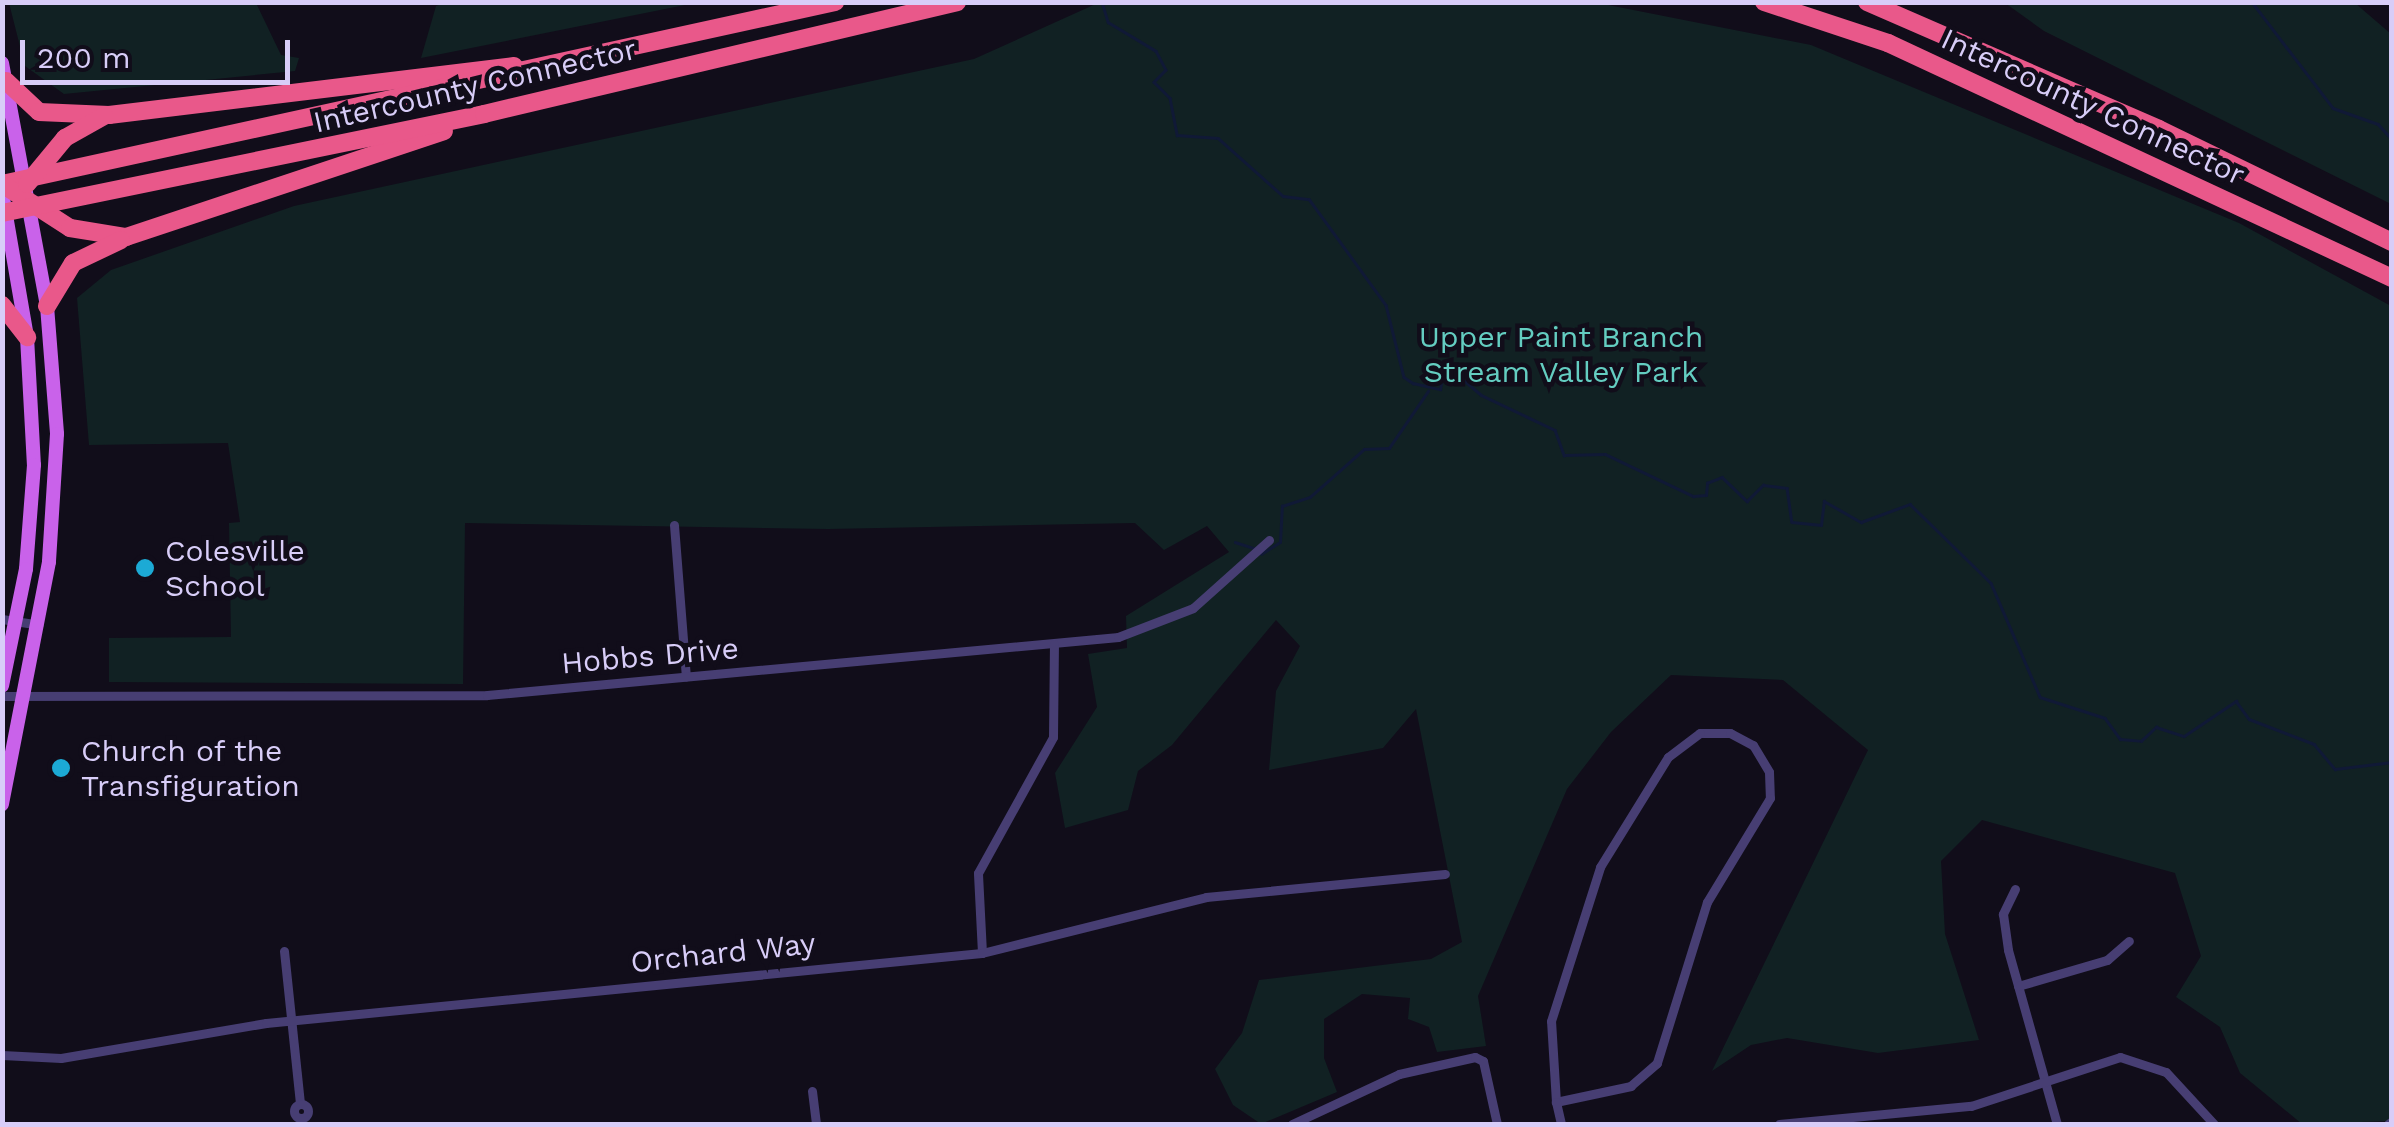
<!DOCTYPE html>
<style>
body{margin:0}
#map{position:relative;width:2394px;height:1127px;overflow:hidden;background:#110d1a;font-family:"Work Sans",sans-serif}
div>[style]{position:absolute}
.green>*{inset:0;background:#112123}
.stream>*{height:2.5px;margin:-1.25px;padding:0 1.25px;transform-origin:1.25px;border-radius:1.25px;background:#101936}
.street>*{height:9px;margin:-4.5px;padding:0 4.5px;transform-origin:4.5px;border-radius:4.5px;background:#473e73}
.street>.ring{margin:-4.5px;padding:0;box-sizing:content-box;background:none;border:9px solid #473e73;border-radius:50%}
.primary>*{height:14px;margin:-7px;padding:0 7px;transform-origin:7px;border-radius:7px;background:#c962ea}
.highway>*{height:18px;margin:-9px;padding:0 9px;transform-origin:9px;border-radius:9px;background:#e9588a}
.dots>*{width:28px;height:28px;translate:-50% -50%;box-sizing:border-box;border:5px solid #110d1a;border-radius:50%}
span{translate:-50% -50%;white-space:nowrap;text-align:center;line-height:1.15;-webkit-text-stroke:9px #110d1a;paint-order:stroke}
.street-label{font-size:30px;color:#d8cdf8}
.park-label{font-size:30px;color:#64cdc1}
.poi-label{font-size:30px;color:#d8cdf8}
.left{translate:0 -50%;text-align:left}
.frame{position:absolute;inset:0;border:5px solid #d8cdf8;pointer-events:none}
.scale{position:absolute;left:20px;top:40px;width:270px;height:45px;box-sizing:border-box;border:5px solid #d8cdf8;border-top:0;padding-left:12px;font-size:30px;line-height:35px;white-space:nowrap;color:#d8cdf8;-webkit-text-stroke:8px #110d1a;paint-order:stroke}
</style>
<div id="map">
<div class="green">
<div style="clip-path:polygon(447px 2px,695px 2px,695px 3px,421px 58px,436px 6px)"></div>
<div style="clip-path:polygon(1223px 2px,1598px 3px,1811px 45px,2239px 223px,2391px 306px,2391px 1121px,2302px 1124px,2240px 1073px,2220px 1027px,2176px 997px,2201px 956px,2175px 873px,1982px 820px,1941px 861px,1945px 934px,1979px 1040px,1878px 1053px,1787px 1038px,1751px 1045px,1712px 1071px,1868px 750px,1783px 680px,1671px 675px,1611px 732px,1567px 789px,1478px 996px,1486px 1046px,1437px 1052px,1429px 1027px,1408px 1019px,1410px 998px,1362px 994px,1324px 1019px,1324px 1058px,1337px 1092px,1261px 1124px,1233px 1105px,1215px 1069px,1242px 1033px,1259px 980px,1431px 959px,1462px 942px,1416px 709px,1383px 748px,1269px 770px,1276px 691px,1300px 646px,1276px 620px,1172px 745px,1138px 771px,1128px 810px,1065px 828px,1055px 773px,1097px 707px,1088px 654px,1127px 648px,1126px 616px,1229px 552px,1207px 526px,1164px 550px,1135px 523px,828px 529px,465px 523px,463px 684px,109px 682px,109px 638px,231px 637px,229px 523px,240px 522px,228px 443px,89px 445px,77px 298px,111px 270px,294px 206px,974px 59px,1098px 3px)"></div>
<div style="clip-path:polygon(9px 3px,256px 3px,281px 55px,299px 58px,295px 71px,64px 94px,25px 66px)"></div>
<div style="clip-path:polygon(2005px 3px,2355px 3px,2391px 34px,2391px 204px,2044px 31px)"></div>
</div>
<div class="stream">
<div style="left:1102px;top:2px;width:21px;rotate:73deg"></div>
<div style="left:1108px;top:22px;width:56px;rotate:31.1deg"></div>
<div style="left:1156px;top:51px;width:21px;rotate:62deg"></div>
<div style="left:1166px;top:70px;width:17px;rotate:135deg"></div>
<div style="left:1154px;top:82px;width:23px;rotate:45deg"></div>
<div style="left:1170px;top:98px;width:38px;rotate:79deg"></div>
<div style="left:1177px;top:135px;width:41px;rotate:4.2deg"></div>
<div style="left:1218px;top:138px;width:87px;rotate:41.7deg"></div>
<div style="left:1283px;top:196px;width:26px;rotate:7deg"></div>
<div style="left:1309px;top:199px;width:131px;rotate:54deg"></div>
<div style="left:1386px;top:305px;width:74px;rotate:76deg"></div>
<div style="left:1404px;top:377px;width:11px;rotate:34deg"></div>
<div style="left:1413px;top:383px;width:28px;rotate:13deg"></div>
<div style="left:1440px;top:389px;width:16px;rotate:-79deg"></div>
<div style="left:1443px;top:373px;width:11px;rotate:-5deg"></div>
<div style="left:1454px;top:372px;width:35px;rotate:40deg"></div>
<div style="left:1481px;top:395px;width:82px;rotate:25.3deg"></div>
<div style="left:1555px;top:430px;width:27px;rotate:70deg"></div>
<div style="left:1564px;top:455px;width:41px;rotate:-1.4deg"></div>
<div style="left:1605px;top:454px;width:98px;rotate:25.5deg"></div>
<div style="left:1693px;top:496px;width:13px;rotate:-4deg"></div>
<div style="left:1706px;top:495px;width:12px;rotate:-85deg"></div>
<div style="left:1707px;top:483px;width:16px;rotate:-22deg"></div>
<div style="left:1722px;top:477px;width:35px;rotate:44deg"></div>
<div style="left:1747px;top:501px;width:23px;rotate:-45deg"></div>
<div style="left:1763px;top:485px;width:24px;rotate:7deg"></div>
<div style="left:1787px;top:488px;width:34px;rotate:82deg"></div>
<div style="left:1792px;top:522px;width:29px;rotate:6deg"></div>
<div style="left:1821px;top:525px;width:24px;rotate:-83deg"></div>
<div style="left:1824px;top:501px;width:43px;rotate:29.6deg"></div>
<div style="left:1861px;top:522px;width:52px;rotate:-20.2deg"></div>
<div style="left:1910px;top:504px;width:113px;rotate:44.3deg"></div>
<div style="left:1991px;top:583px;width:124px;rotate:66.7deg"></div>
<div style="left:2040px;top:697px;width:68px;rotate:17.9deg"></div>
<div style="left:2105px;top:718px;width:26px;rotate:54deg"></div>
<div style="left:2120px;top:739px;width:21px;rotate:5deg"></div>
<div style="left:2141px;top:741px;width:21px;rotate:-43deg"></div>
<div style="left:2156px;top:727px;width:29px;rotate:18deg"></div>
<div style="left:2184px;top:736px;width:63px;rotate:-33.9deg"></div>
<div style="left:2236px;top:701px;width:22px;rotate:54deg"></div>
<div style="left:2249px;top:719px;width:70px;rotate:21deg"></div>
<div style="left:2314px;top:744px;width:33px;rotate:50deg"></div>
<div style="left:2335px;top:769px;width:57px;rotate:-7deg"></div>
<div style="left:2252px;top:2px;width:133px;rotate:52.6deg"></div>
<div style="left:2333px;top:108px;width:48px;rotate:19.6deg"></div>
<div style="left:2378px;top:124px;width:21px;rotate:47deg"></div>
<div style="left:1235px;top:542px;width:22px;rotate:18deg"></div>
<div style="left:1261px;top:554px;width:22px;rotate:-32deg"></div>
<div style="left:1280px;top:542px;width:36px;rotate:-87deg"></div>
<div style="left:1282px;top:506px;width:29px;rotate:-18deg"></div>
<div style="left:1310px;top:497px;width:72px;rotate:-41.6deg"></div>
<div style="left:1364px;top:449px;width:25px;rotate:-2deg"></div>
<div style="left:1389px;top:448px;width:69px;rotate:-55.6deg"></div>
</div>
<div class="street">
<div style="left:674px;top:525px;width:152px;rotate:85.5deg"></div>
<div style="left:2px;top:619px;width:37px;rotate:9deg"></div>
<div style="left:2px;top:696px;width:485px;rotate:-0.1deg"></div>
<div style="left:487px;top:695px;width:634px;rotate:-5.25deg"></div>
<div style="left:1118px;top:637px;width:80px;rotate:-21.1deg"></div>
<div style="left:1193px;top:608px;width:102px;rotate:-41.8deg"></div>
<div style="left:1700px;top:733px;width:30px"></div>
<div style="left:1730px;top:733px;width:26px;rotate:28deg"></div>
<div style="left:1753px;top:745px;width:31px;rotate:59deg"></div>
<div style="left:1769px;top:772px;width:26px;rotate:88deg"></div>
<div style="left:1770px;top:798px;width:122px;rotate:121.2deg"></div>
<div style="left:1707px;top:902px;width:169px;rotate:107.3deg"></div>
<div style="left:1657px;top:1063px;width:35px;rotate:139deg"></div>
<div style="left:1631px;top:1086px;width:77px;rotate:168deg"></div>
<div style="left:1556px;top:1102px;width:81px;rotate:-93.5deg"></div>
<div style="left:1551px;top:1021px;width:162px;rotate:-72.3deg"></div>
<div style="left:1600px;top:867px;width:129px;rotate:-58.3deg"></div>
<div style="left:1668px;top:757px;width:40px;rotate:-37deg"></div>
<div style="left:2015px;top:889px;width:28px;rotate:116deg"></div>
<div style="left:2003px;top:914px;width:36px;rotate:82deg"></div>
<div style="left:2008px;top:950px;width:181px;rotate:74.3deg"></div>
<div style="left:284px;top:951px;width:153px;rotate:84deg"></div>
<div style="left:982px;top:953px;width:80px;rotate:-92.9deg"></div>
<div style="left:978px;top:873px;width:155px;rotate:-61.1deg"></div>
<div style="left:1053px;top:737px;width:93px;rotate:-89.4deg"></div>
<div style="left:2018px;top:986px;width:93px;rotate:-16.3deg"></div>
<div style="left:2107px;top:960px;width:29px;rotate:-41deg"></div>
<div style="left:2px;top:1055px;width:59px;rotate:2.9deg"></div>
<div style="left:61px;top:1058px;width:208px;rotate:-9.7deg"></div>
<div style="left:266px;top:1023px;width:719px;rotate:-5.58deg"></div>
<div style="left:982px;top:953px;width:231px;rotate:-14deg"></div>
<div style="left:1206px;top:897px;width:240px;rotate:-5.5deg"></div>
<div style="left:812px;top:1091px;width:33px;rotate:83deg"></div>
<div style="left:1556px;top:1102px;width:23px;rotate:77deg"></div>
<div class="ring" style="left:294px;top:1104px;width:5px;height:5px"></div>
<div style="left:1292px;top:1124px;width:118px;rotate:-25deg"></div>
<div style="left:1399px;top:1074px;width:78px;rotate:-12.6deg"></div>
<div style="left:1475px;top:1057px;width:9px;rotate:27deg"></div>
<div style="left:1483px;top:1061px;width:65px;rotate:77.5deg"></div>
<div style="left:1779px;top:1124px;width:193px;rotate:-5.4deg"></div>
<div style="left:1971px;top:1106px;width:157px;rotate:-18.2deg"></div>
<div style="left:2120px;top:1057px;width:48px;rotate:18.1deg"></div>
<div style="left:2166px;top:1072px;width:71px;rotate:47.3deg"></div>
<div style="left:2388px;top:1124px;width:5px;rotate:-37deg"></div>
</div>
<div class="primary">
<div style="left:2px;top:63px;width:247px;rotate:79.5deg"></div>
<div style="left:47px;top:306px;width:128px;rotate:85.5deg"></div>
<div style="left:57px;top:434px;width:128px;rotate:93.6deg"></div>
<div style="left:49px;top:562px;width:247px;rotate:101deg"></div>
<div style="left:2px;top:192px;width:147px;rotate:80.2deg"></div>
<div style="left:27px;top:337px;width:128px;rotate:86.9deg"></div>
<div style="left:34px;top:465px;width:104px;rotate:94.4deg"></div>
<div style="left:26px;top:569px;width:119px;rotate:101.6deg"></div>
</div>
<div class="highway">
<div style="left:1764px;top:2px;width:131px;rotate:18.3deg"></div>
<div style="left:1888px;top:43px;width:556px;rotate:25deg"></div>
<div style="left:1867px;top:2px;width:318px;rotate:23.5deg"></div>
<div style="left:2159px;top:129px;width:259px;rotate:25.9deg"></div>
<div style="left:6px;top:81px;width:45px;rotate:43.2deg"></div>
<div style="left:39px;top:112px;width:70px;rotate:2.5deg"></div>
<div style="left:109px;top:115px;width:408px;rotate:-6.9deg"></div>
<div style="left:2px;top:184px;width:853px;rotate:-12.32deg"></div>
<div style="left:2px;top:184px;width:81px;rotate:32.9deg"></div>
<div style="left:70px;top:228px;width:57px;rotate:9.1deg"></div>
<div style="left:126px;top:237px;width:335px;rotate:-18.4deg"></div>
<div style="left:27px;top:184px;width:60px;rotate:-50.4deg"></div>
<div style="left:65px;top:138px;width:45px;rotate:-29.4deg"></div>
<div style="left:2px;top:213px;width:492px;rotate:-11.6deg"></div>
<div style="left:484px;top:114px;width:486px;rotate:-13.3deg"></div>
<div style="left:2px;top:305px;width:41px;rotate:52deg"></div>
<div style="left:47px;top:306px;width:50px;rotate:-58.8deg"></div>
<div style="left:73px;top:263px;width:53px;rotate:-25.6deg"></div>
</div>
<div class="dots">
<div style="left:145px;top:568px;background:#1caad5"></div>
<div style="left:61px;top:768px;background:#1caad5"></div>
</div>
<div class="street-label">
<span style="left:475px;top:86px;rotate:-13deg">Intercounty Connector</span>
<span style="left:2093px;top:107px;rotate:25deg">Intercounty Connector</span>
<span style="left:650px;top:656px;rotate:-5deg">Hobbs Drive</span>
<span style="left:723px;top:953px;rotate:-6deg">Orchard Way</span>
</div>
<div class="park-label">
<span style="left:1561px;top:354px">Upper Paint Branch<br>Stream Valley Park</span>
</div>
<div class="poi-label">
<span class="left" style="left:165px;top:568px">Colesville<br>School</span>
<span class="left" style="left:81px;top:768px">Church of the<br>Transfiguration</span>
</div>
<div class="frame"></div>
<div class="scale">200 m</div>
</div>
